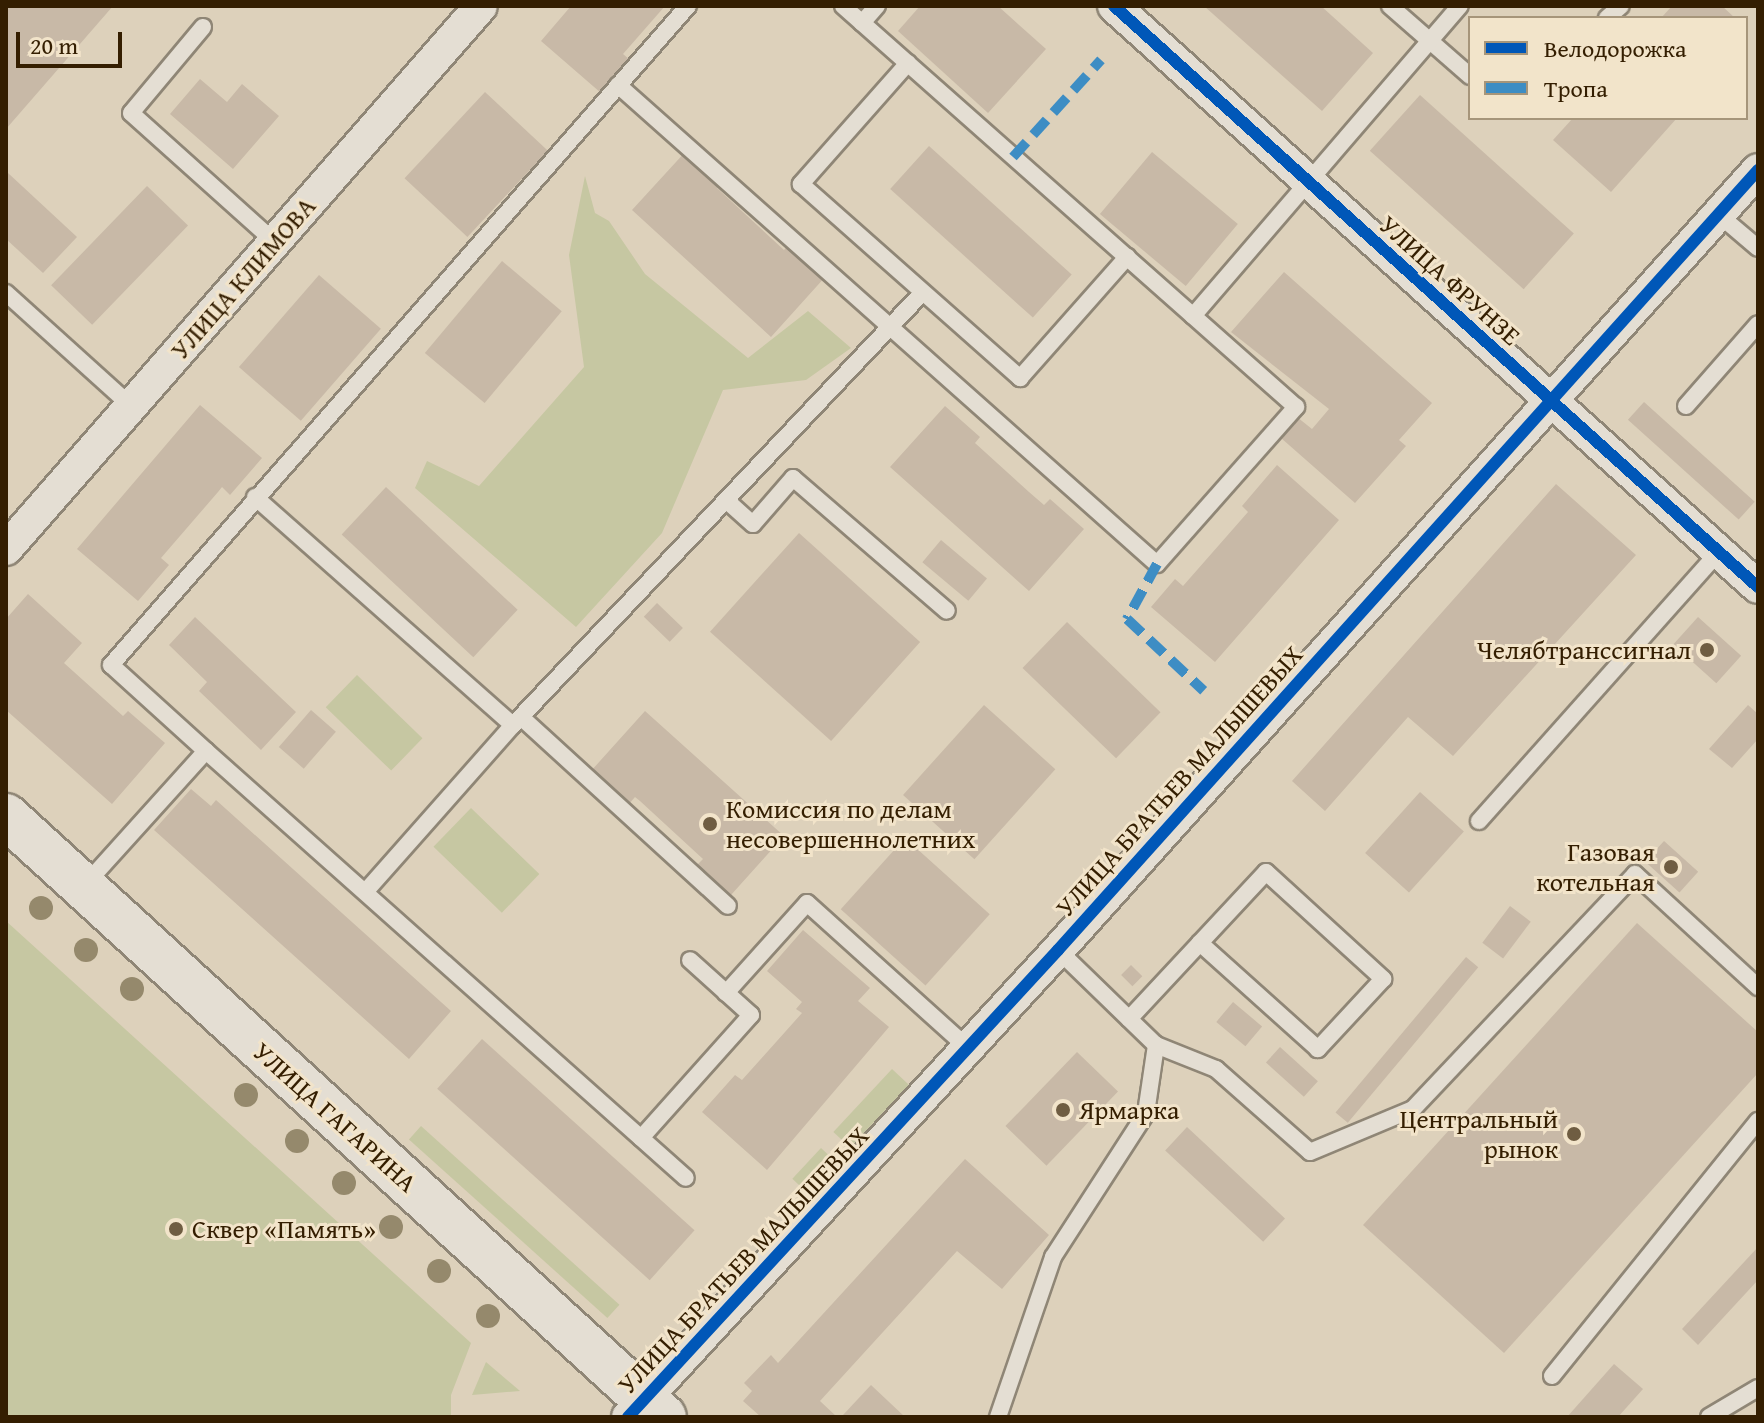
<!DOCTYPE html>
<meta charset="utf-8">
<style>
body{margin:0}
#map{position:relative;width:1764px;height:1423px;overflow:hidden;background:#ddd1bb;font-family:"Gentium Book Plus",serif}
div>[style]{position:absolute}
.green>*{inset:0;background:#c6c7a2;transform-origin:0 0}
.building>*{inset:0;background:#c8b9a7;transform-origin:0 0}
.roads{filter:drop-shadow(2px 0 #8f8676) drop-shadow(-2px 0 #8f8676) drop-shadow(0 2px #8f8676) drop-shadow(0 -2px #8f8676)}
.lane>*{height:16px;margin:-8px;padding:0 8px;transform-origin:8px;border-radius:8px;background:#e4ded3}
.street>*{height:32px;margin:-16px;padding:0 16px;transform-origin:16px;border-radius:16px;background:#e4ded3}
.secondary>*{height:44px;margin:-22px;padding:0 22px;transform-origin:22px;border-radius:22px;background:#e4ded3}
.quiet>*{height:10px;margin-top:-5px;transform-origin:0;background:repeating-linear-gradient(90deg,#3d8dc4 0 20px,transparent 0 30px)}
.cycleway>*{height:12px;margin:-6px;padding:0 6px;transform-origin:6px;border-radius:6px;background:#0057b8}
.trees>*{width:24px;height:24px;margin:-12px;border-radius:50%;background:#95896c}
.dots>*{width:22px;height:22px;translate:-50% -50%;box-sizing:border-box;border:4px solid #f2e4ca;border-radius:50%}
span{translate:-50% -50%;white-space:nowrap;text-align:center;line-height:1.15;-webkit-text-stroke:6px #f2e4ca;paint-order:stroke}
.street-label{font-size:26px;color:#341e01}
.poi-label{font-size:26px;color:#341e01}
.right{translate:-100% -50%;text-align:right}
.left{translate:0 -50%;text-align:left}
.frame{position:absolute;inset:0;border:8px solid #341e01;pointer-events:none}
.legend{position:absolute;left:1468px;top:16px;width:280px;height:104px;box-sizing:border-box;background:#f2e4ca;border:2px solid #a6957a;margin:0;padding:10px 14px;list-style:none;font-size:24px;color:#341e01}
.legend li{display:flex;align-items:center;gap:16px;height:40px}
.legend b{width:40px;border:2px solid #a6957a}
.scale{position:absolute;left:16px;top:32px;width:106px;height:36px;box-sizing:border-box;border:4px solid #341e01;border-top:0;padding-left:10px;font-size:24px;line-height:28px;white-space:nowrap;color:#341e01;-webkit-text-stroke:6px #f2e4ca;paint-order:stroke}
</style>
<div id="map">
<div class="green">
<div style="clip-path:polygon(585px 176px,595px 213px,609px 221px,645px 274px,748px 358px,808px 311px,851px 348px,806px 380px,723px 390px,662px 533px,576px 627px,415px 488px,427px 461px,479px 486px,584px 367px,569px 255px)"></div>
<div style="left:357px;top:675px;width:91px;height:45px;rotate:44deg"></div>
<div style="left:471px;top:808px;width:95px;height:54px;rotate:44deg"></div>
<div style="clip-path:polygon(6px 921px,471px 1343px,451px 1395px,451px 1417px,6px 1417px)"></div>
<div style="left:892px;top:1069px;width:23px;height:86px;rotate:43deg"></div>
<div style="left:421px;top:1126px;width:267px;height:18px;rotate:42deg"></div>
<div style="left:821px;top:1148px;width:19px;height:42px;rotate:43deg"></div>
<div style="clip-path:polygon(486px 1362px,520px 1391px,472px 1395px)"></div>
</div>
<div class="building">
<div style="clip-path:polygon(6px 6px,113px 6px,6px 129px)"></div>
<div style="clip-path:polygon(571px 6px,665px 6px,623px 54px,630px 60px,601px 93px,541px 41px)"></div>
<div style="clip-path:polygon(920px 6px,998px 6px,1046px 49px,988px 113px,898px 31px)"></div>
<div style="clip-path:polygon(1204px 6px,1321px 6px,1373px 53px,1322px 111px)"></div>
<div style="clip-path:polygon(1672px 6px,1722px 6px,1735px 18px,1661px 18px)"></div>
<div style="clip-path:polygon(200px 79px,227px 102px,242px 84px,279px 116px,233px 169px,170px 114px)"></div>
<div style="left:485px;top:92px;width:86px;height:118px;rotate:43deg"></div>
<div style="left:1420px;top:95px;width:207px;height:75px;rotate:42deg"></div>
<div style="clip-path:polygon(1573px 118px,1677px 118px,1611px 192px,1553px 140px)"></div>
<div style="left:929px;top:146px;width:192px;height:58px;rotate:42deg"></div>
<div style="clip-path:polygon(687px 150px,723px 182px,717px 188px,784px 250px,790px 243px,826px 276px,771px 337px,632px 210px)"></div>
<div style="left:1152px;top:152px;width:112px;height:81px;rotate:40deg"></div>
<div style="clip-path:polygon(8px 173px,77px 237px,43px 273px,6px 239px)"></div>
<div style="left:147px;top:186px;width:57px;height:138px;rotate:44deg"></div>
<div style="left:502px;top:261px;width:78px;height:120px;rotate:40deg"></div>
<div style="clip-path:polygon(1284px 272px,1432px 403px,1399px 440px,1406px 446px,1355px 503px,1281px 438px,1297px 417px,1312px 429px,1329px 409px,1231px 332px)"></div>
<div style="left:319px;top:275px;width:82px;height:122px;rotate:41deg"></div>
<div style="left:1644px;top:402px;width:149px;height:24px;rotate:42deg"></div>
<div style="clip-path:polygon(200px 405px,262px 458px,230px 495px,222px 487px,218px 492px,161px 558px,169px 565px,138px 601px,77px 549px)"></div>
<div style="clip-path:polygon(945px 406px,980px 437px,975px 443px,1029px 492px,1044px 505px,1050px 499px,1084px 529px,1029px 591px,890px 467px)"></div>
<div style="clip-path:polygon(1277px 465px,1339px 520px,1215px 662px,1151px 607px,1175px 579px,1183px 586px,1248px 512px,1242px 506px)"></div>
<div style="clip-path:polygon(1556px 484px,1636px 555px,1453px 756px,1408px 717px,1325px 811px,1292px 781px)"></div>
<div style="left:386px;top:487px;width:180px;height:65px;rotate:43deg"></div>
<div style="left:799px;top:533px;width:163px;height:133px;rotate:42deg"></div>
<div style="left:941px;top:540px;width:60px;height:29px;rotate:40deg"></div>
<div style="clip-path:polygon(28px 594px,82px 643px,64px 663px,123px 716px,128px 711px,165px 743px,112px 804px,6px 710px,6px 619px)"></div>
<div style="left:657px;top:603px;width:36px;height:19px;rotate:44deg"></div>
<div style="clip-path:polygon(195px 617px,296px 712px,261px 750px,199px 691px,207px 682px,169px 645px)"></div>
<div style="left:1698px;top:617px;width:58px;height:37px;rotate:42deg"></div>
<div style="left:1067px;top:622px;width:130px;height:64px;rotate:44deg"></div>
<div style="left:984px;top:705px;width:96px;height:121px;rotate:42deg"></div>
<div style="clip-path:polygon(1748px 705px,1758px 714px,1758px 739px,1732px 768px,1709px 749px)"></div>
<div style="left:311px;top:710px;width:33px;height:49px;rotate:41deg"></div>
<div style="clip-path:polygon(645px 711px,784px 836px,731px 895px,697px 865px,703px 859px,640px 801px,635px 797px,628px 805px,591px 771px)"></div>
<div style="clip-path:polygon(191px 789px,211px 806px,216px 800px,451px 1011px,409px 1059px,154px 830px)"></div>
<div style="left:1420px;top:792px;width:59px;height:82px;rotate:42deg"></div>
<div style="left:905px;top:838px;width:114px;height:96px;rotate:42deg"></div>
<div style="left:1664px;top:841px;width:46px;height:28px;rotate:42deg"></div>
<div style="left:1510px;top:906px;width:26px;height:46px;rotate:37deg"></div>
<div style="clip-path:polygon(1637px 923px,1758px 1032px,1758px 1073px,1504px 1353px,1363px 1225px)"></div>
<div style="clip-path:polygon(803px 930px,870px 988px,858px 1001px,889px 1027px,767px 1170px,702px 1112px,735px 1075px,742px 1080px,802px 1013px,796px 1009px,802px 1002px,767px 971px)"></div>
<div style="left:1466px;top:957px;width:16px;height:203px;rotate:40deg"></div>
<div style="left:1131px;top:965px;width:16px;height:14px;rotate:45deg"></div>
<div style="left:1233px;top:1002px;width:38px;height:26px;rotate:40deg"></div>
<div style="left:482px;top:1039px;width:286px;height:67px;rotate:42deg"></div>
<div style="left:1280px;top:1047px;width:51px;height:21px;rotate:42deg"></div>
<div style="left:1077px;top:1052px;width:57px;height:103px;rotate:44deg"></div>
<div style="left:1187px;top:1127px;width:134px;height:32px;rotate:43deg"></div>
<div style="clip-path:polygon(965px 1159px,1049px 1235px,1002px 1289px,957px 1251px,820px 1401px,837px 1417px,761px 1417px,743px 1401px,752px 1391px,744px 1383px,771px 1355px,778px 1363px)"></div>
<div style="clip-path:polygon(1758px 1247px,1758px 1280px,1698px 1345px,1682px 1329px)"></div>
<div style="clip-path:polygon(1614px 1364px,1643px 1389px,1618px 1417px,1567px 1417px)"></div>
<div style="clip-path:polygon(871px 1385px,905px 1417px,843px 1415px)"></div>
</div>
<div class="roads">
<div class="lane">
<div style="left:1390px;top:6px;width:106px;rotate:41.2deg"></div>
<div style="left:1607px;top:18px;width:18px;rotate:-41deg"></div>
<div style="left:862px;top:23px;width:23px;rotate:-49deg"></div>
<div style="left:203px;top:27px;width:112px;rotate:129.9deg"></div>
<div style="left:131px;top:113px;width:193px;rotate:41.9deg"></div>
<div style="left:908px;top:63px;width:162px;rotate:131.5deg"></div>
<div style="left:801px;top:184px;width:293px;rotate:41.5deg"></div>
<div style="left:1020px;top:378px;width:162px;rotate:-48.5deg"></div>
<div style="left:618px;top:85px;width:721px;rotate:41.63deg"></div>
<div style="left:1157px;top:564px;width:210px;rotate:-48.5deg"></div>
<div style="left:1296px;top:407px;width:605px;rotate:-138.48deg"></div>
<div style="left:1718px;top:214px;width:52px;rotate:40.4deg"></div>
<div style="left:6px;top:293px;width:169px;rotate:42.1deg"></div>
<div style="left:1193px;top:316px;width:409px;rotate:-49.3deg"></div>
<div style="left:1686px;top:406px;width:109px;rotate:-48.7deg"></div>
<div style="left:255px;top:497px;width:344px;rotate:41.5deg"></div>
<div style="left:726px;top:500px;width:36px;rotate:42deg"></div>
<div style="left:753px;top:524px;width:61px;rotate:-49deg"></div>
<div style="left:793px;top:478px;width:203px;rotate:40.8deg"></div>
<div style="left:521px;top:717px;width:280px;rotate:42.4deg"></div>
<div style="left:206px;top:751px;width:642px;rotate:41.66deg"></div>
<div style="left:1479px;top:821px;width:361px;rotate:-48.3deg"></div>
<div style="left:84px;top:886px;width:182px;rotate:-47.9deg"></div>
<div style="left:206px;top:751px;width:128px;rotate:-137.8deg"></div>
<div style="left:111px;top:665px;width:876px;rotate:-48.8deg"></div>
<div style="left:366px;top:891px;width:222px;rotate:-48.5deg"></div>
<div style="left:513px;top:725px;width:596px;rotate:-46.56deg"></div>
<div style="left:1058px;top:950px;width:136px;rotate:44.1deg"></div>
<div style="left:1156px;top:1045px;width:65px;rotate:21.8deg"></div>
<div style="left:1216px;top:1069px;width:125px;rotate:41.4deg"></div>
<div style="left:1310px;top:1152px;width:112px;rotate:-22.7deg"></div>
<div style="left:1413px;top:1109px;width:323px;rotate:-46.6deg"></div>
<div style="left:1635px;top:874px;width:167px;rotate:42.6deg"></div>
<div style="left:726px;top:993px;width:121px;rotate:-48deg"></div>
<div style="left:807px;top:903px;width:217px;rotate:42deg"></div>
<div style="left:1129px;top:1019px;width:201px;rotate:-47deg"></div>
<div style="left:1266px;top:872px;width:159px;rotate:42.4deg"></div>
<div style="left:1383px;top:979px;width:96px;rotate:132.9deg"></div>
<div style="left:1318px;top:1049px;width:159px;rotate:-138.1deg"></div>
<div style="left:641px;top:1138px;width:165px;rotate:-48.2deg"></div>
<div style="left:751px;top:1015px;width:82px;rotate:-138deg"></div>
<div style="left:1552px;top:1376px;width:328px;rotate:-51.1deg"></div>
<div style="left:998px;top:1417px;width:169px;rotate:-71deg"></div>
<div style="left:1053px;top:1257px;width:171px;rotate:-57.1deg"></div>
<div style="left:1146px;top:1113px;width:69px;rotate:-81.6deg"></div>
<div style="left:1709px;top:1417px;width:57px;rotate:-30.6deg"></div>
</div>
<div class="street">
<div style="left:1114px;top:6px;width:867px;rotate:42.06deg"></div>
<div style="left:6px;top:549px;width:721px;rotate:-48.82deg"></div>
<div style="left:628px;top:1417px;width:635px;rotate:-47.36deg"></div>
<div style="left:1058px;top:950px;width:1048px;rotate:-48.09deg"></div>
</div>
<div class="secondary">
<div style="left:6px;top:816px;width:891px;rotate:42.41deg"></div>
</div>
</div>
<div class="quiet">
<div style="left:1013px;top:157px;width:131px;rotate:-47.8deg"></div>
<div style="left:1157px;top:564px;width:63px;rotate:118.6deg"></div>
<div style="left:1127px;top:619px;width:105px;rotate:43.1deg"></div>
</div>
<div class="cycleway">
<div style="left:1114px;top:6px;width:867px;rotate:42.06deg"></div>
<div style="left:628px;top:1417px;width:635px;rotate:-47.36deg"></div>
<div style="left:1058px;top:950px;width:1048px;rotate:-48.09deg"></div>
</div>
<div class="trees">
<div style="left:41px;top:908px"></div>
<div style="left:86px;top:950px"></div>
<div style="left:132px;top:989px"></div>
<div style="left:246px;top:1095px"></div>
<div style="left:297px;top:1141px"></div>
<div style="left:344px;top:1183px"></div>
<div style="left:391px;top:1227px"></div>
<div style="left:439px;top:1271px"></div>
<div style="left:488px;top:1316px"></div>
</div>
<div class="dots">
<div style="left:1707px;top:650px;background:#6f5d42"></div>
<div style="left:710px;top:824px;background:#6f5d42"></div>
<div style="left:1671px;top:867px;background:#6f5d42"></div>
<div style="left:1063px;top:1110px;background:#6f5d42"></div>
<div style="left:1574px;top:1134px;background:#6f5d42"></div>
<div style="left:176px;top:1229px;background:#6f5d42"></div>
</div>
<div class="street-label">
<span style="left:243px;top:278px;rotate:-49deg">УЛИЦА КЛИМОВА</span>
<span style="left:1450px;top:280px;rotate:42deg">УЛИЦА ФРУНЗЕ</span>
<span style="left:1179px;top:781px;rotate:-48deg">УЛИЦА БРАТЬЕВ МАЛЫШЕВЫХ</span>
<span style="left:335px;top:1117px;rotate:42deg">УЛИЦА ГАГАРИНА</span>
<span style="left:743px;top:1260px;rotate:-47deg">УЛИЦА БРАТЬЕВ МАЛЫШЕВЫХ</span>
</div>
<div class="poi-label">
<span class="right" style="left:1691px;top:650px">Челябтранссигнал</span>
<span class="left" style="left:726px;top:824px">Комиссия по делам<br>несовершеннолетних</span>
<span class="right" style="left:1655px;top:867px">Газовая<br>котельная</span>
<span class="left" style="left:1079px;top:1110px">Ярмарка</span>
<span class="right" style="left:1558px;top:1134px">Центральный<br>рынок</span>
<span class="left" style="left:192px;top:1229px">Сквер «Память»</span>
</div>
<div class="frame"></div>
<ul class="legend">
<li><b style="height:10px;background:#0057b8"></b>Велодорожка</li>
<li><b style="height:10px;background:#3d8dc4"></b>Тропа</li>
</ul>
<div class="scale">20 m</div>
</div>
